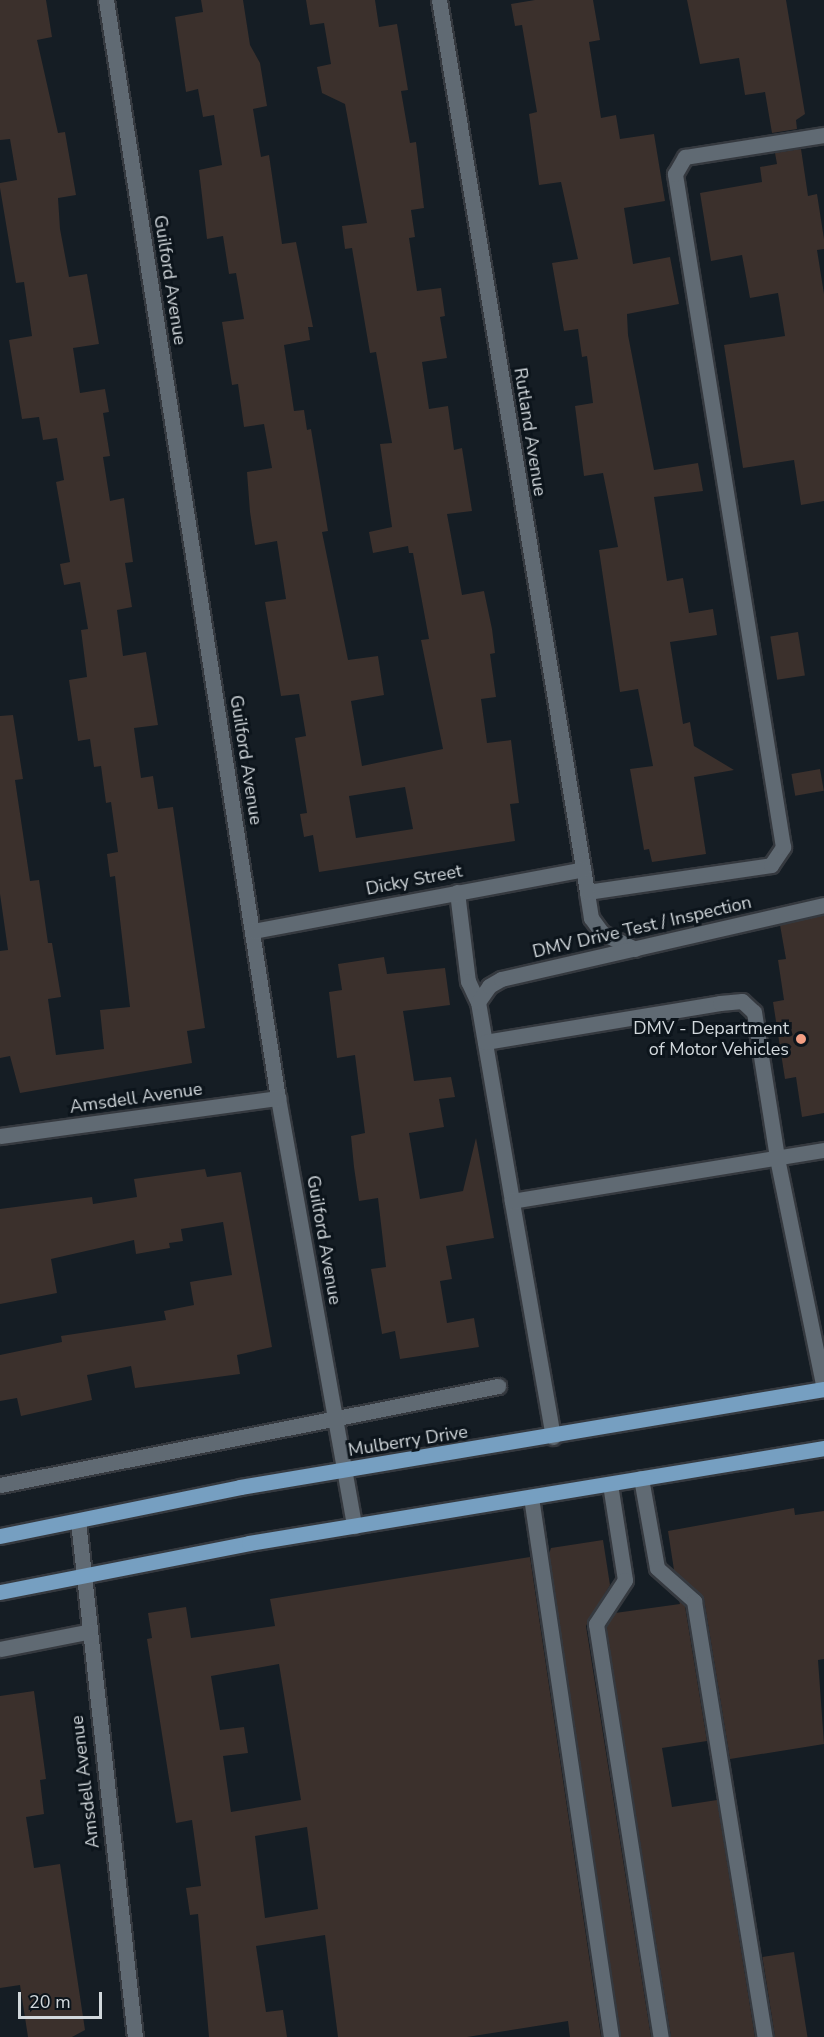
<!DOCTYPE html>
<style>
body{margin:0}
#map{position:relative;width:824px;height:2037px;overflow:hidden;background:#151d24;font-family:"Nunito Sans",sans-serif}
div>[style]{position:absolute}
.building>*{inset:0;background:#3b302c;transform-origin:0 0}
.roads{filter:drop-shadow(2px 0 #35393f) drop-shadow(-2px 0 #35393f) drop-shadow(0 2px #35393f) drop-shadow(0 -2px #35393f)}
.lane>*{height:15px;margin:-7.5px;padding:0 7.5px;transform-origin:7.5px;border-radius:7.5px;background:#606a73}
.street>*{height:15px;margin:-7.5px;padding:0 7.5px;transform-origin:7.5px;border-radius:7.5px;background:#606a73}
.primary>*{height:15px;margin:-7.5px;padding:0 7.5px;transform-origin:7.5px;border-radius:7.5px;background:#769fc1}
.dots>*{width:16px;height:16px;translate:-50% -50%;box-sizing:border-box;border:3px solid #0c141b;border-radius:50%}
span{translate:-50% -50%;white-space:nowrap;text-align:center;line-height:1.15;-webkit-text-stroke:6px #0c141b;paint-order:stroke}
.street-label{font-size:18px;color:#d2d8dc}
.poi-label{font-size:18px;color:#d2d8dc}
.right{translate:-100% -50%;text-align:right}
.scale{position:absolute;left:18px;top:1992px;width:84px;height:27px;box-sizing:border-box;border:3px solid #d2d8dc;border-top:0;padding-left:8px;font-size:18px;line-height:21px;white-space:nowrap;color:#d2d8dc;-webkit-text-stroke:4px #0c141b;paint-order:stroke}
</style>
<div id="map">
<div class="building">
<div style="clip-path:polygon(0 0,46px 0,52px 37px,37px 40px,58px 133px,65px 132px,76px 195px,58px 198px,60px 229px,69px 277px,87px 274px,99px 344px,73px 348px,80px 393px,105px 389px,109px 412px,103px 413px,110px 456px,103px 457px,110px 501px,124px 498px,133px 562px,125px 563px,132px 607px,117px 610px,123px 656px,146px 652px,158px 725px,134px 728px,141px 778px,153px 776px,158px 809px,173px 807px,205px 1028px,187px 1031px,192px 1063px,20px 1093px,10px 1056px,0 1058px,0 951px,8px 950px,0 894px,0 716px,13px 715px,23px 779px,15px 780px,30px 881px,39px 880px,48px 943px,52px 943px,61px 997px,48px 999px,56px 1055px,104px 1049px,100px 1010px,130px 1007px,115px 876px,110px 877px,107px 854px,118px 852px,111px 802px,106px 803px,101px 766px,94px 767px,90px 739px,78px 741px,69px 680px,87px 677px,81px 630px,88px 629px,80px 582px,64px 585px,60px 564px,70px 562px,56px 482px,64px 480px,57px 438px,43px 440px,39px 417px,22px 419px,9px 340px,32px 336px,24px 282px,16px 283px,0 188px,0 183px,17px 180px,10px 139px,0 140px)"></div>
<div style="clip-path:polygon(evenodd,201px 0,243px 0,250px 45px,260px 63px,267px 106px,253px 109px,261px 157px,269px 155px,282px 244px,296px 242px,313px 327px,308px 327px,310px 340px,284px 345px,294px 411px,304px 410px,307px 430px,311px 429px,328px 531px,322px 532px,348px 660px,378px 656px,384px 695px,351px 701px,362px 766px,443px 749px,421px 640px,429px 639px,413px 553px,409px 553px,408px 546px,373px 553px,369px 532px,392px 527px,380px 444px,392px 443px,376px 352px,370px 353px,352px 248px,345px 249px,342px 226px,367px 223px,345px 104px,322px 93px,317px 67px,331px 64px,324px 23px,310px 25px,306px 0,375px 0,379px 27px,397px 24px,408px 90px,401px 91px,410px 143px,416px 142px,424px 208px,411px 210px,415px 237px,409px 238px,417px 291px,441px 288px,445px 316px,440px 317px,447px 358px,422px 362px,429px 409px,448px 406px,454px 450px,462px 448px,472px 511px,447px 514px,462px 595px,484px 591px,492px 629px,495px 653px,490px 654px,496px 697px,481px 699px,487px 743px,511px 740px,519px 803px,510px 804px,515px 841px,319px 872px,313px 835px,304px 837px,300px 814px,307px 813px,295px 738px,306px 736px,299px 694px,281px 696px,265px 602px,286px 599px,277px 541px,255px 545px,250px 512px,247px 472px,272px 468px,264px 424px,244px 427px,238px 384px,232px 385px,222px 322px,244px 319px,236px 273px,229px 274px,223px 236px,207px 239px,199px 170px,222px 165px,214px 115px,203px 117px,198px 89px,186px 92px,175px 17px,203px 12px,201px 0,405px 787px,413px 829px,356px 838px,349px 796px,405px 787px)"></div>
<div style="clip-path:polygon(535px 0,593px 0,600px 40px,589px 42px,601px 118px,616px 115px,620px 139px,654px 134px,665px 201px,624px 208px,633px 264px,670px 257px,679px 304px,627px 314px,628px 335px,654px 470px,698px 463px,703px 491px,654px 497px,667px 581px,683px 578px,689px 613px,713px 609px,717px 635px,670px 642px,683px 724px,690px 722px,694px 746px,734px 770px,694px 777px,706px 854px,652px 862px,649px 849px,644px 850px,630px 769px,653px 766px,638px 689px,620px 692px,599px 550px,618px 547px,603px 473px,584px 476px,575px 406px,593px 403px,587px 356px,582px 357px,578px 329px,564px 331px,552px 263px,578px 259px,561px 182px,539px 185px,529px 114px,537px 112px,522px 25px,515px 26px,511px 4px)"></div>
<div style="clip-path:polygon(687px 0,786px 0,805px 114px,796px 120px,797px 129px,772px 133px,765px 92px,745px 95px,739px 58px,700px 64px)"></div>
<div style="clip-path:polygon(801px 149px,808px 196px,817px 194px,824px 239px,824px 249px,817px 250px,824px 294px,824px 501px,801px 505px,794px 460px,743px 468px,724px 345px,785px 336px,778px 293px,750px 298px,742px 255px,711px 261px,700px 193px,762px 182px,760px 167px,777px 164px,775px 153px)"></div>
<div style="left:798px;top:632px;width:44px;height:28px;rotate:81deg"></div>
<div style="left:820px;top:769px;width:22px;height:29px;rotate:80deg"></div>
<div style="clip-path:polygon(824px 915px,824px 1113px,802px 1117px,796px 1077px,785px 1079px,773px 1002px,784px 1000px,778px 960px,786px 959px,780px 925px)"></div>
<div style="clip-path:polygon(384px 957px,387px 974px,445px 968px,450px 1005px,403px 1011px,414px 1081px,451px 1077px,455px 1097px,439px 1099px,444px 1127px,409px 1133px,420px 1199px,463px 1191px,476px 1138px,494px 1238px,446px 1246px,452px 1279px,440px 1281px,447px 1323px,474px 1318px,479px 1347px,400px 1359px,395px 1331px,382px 1334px,371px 1269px,386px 1267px,378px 1198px,359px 1201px,354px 1167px,351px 1136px,365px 1133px,355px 1055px,337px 1058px,329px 992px,342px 990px,338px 964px)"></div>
<div style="clip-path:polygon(205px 1169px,207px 1177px,241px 1172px,272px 1347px,237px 1355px,240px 1374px,135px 1388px,131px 1366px,87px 1375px,92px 1400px,21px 1416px,17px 1398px,0 1401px,0 1355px,62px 1342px,61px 1336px,166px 1320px,164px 1311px,194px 1305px,190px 1282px,232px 1275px,223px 1222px,181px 1229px,183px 1241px,169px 1243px,170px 1248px,136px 1254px,134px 1240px,51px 1259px,57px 1293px,0 1304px,0 1209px,92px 1197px,93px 1204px,137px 1197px,134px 1179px)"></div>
<div style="clip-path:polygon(794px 1508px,795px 1515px,824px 1511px,824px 1659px,818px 1660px,824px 1744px,730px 1759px,704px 1599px,674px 1570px,668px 1531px)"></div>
<div style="clip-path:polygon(603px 1540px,610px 1585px,586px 1626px,651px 2037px,621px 2037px,549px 1554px,551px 1548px)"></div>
<div style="clip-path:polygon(evenodd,530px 1557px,601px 2037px,570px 2037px,568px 2021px,467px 2037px,338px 2037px,325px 1935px,256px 1946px,266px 2012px,283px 2010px,287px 2037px,209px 2037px,198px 1914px,190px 1915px,186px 1888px,201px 1886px,192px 1820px,176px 1823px,147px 1639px,152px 1638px,148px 1613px,186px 1607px,191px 1638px,275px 1626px,270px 1599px,530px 1557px,279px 1664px,301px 1800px,231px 1812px,223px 1756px,248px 1753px,244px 1727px,220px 1730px,211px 1676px,279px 1664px,530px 1557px,307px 1827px,318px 1909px,265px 1918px,255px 1836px,307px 1827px)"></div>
<div style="clip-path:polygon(679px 1601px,685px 1606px,707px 1741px,662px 1748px,672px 1807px,717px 1800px,755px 2037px,671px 2037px,606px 1626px,615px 1613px,680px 1604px)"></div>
<div style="clip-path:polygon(34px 1691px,46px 1779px,40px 1780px,44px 1814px,26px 1817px,34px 1868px,60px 1864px,85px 2030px,72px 2037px,28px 2037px,20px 1985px,0 1988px,0 1696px)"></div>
<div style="left:794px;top:1952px;width:86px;height:32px;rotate:81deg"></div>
</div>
<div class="roads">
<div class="lane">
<div style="left:457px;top:892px;width:90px;rotate:83deg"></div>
<div style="left:468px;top:981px;width:23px;rotate:65deg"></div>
<div style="left:478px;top:1002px;width:202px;rotate:80.3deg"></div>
<div style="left:635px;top:949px;width:37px;rotate:-154deg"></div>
<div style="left:602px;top:933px;width:19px;rotate:-126deg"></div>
<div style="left:591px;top:918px;width:26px;rotate:-99deg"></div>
<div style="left:587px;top:892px;width:186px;rotate:-8.3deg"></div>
<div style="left:771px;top:865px;width:22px;rotate:-56deg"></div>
<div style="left:783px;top:847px;width:682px;rotate:-99.12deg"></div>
<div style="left:675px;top:174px;width:20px;rotate:-60deg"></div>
<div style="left:685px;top:157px;width:141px;rotate:-9deg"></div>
<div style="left:478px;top:1002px;width:19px;rotate:-55deg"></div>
<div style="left:489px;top:986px;width:14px;rotate:-30deg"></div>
<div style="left:501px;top:979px;width:331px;rotate:-12.9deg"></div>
<div style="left:485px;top:1042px;width:238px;rotate:-9.4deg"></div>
<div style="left:720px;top:1003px;width:22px;rotate:-5deg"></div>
<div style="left:742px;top:1001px;width:16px;rotate:43deg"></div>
<div style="left:754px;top:1012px;width:148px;rotate:81deg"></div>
<div style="left:777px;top:1158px;width:236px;rotate:78.5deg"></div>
<div style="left:553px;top:1437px;width:240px;rotate:-99.9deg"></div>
<div style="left:512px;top:1201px;width:316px;rotate:-9.3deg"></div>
<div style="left:641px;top:1478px;width:91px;rotate:79.9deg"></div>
<div style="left:657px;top:1568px;width:50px;rotate:41.7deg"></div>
<div style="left:694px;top:1601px;width:442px;rotate:80.8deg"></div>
<div style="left:610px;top:1484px;width:97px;rotate:81.1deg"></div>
<div style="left:625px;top:1580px;width:53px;rotate:123.4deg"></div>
<div style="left:596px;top:1624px;width:418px;rotate:81.1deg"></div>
<div style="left:0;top:1485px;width:508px;rotate:-11.24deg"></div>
<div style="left:531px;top:1497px;width:546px;rotate:81.57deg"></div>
</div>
<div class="street">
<div style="left:106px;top:0;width:1111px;rotate:81.1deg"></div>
<div style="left:278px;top:1098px;width:435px;rotate:79.9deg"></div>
<div style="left:439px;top:0;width:904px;rotate:80.58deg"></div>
<div style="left:253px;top:931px;width:336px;rotate:-10.6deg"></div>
<div style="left:0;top:1136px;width:281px;rotate:-7.8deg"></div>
<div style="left:78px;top:1521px;width:519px;rotate:83.7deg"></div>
<div style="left:0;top:1649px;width:89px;rotate:-11.1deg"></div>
</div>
<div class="primary">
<div style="left:0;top:1536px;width:245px;rotate:-11.5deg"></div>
<div style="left:240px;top:1487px;width:592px;rotate:-9.53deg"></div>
<div style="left:0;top:1592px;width:254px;rotate:-11.1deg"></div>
<div style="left:249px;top:1543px;width:583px;rotate:-9.38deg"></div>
</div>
</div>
<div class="dots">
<div style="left:801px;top:1039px;background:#f39f84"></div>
</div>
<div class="street-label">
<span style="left:170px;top:280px;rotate:81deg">Guilford Avenue</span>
<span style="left:530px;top:432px;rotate:81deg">Rutland Avenue</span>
<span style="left:246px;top:760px;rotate:81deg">Guilford Avenue</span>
<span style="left:414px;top:880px;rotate:-11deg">Dicky Street</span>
<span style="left:642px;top:927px;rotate:-13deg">DMV Drive Test / Inspection</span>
<span style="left:136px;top:1098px;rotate:-8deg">Amsdell Avenue</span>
<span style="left:324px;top:1240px;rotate:80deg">Guilford Avenue</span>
<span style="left:408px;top:1441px;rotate:-9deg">Mulberry Drive</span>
<span style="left:85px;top:1782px;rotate:-97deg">Amsdell Avenue</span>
</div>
<div class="poi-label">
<span class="right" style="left:789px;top:1039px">DMV - Department<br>of Motor Vehicles</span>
</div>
<div class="scale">20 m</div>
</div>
